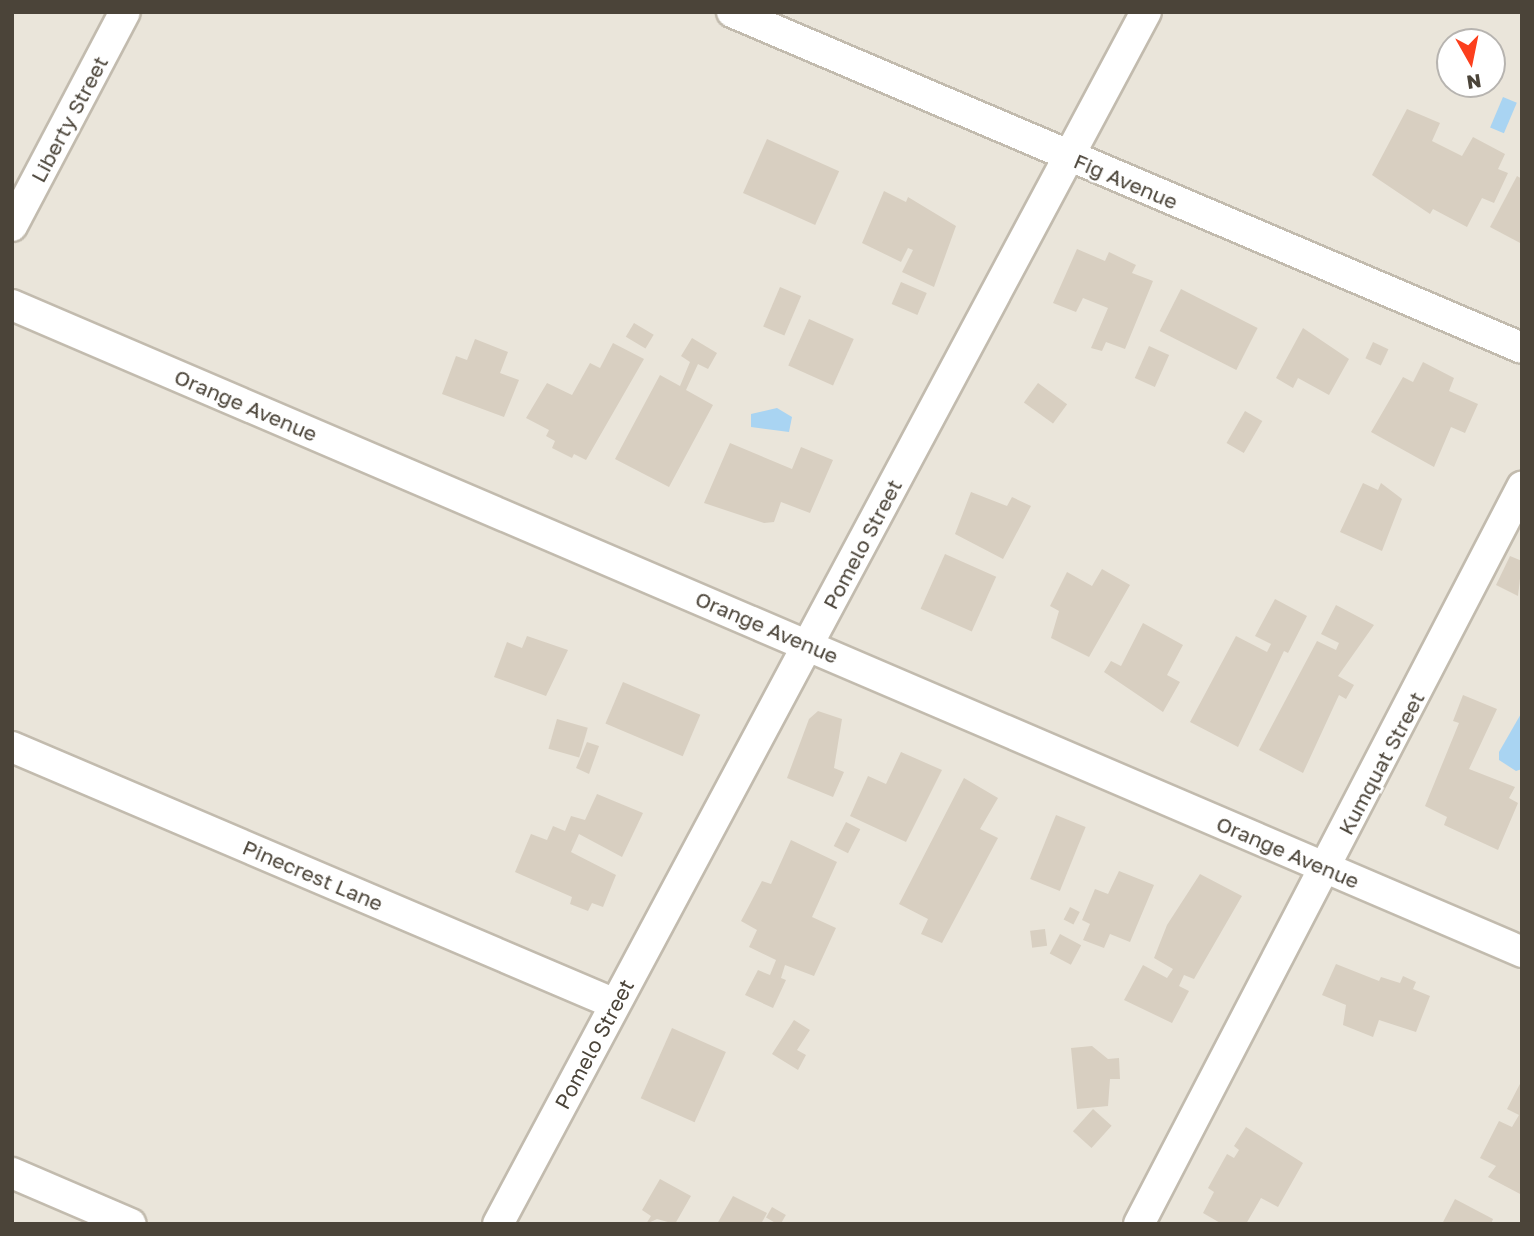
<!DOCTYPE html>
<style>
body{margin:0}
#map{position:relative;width:1534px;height:1236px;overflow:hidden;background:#f6f3ec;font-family:"Golos Text",sans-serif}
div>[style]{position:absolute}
.residential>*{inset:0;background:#eae5da}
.water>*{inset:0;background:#a9d4f2;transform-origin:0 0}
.building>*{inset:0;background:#d8cfc1;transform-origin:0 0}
.roads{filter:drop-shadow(2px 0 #c2bbae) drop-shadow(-2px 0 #c2bbae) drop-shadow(0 2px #c2bbae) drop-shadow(0 -2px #c2bbae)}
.street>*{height:30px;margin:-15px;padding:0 15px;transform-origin:15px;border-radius:15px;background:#fff}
span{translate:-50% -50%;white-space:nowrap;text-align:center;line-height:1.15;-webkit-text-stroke:5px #fff;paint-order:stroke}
.street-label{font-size:21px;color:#4b4439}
.frame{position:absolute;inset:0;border:14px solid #4b4439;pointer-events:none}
.north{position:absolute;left:1436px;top:28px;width:70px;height:70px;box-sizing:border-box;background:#fff;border:2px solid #b7b4b0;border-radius:50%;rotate:171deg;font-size:19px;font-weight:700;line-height:28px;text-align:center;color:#4b4439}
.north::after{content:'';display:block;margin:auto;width:24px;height:32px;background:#fc3f1d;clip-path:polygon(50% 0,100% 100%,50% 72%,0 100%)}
</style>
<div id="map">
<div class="residential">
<div style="clip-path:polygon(evenodd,12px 12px,1522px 12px,1522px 1224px,12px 1224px,12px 12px,1450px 42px,1492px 42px,1492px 84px,1450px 84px,1450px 42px)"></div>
</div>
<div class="water">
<div style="left:1503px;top:97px;width:15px;height:33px;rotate:23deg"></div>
<div style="clip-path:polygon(777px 408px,792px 417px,789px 432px,751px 427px,751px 414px)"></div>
<div style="clip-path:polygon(1522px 712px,1522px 769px,1516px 771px,1499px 760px,1499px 752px)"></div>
</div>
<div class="building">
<div style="clip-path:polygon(1407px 109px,1440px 123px,1432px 141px,1462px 156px,1473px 137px,1505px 154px,1498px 169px,1508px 173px,1494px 203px,1482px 198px,1467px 227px,1433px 209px,1430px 214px,1372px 175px)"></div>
<div style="left:767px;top:139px;width:79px;height:59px;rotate:24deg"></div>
<div style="clip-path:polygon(1517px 176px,1522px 179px,1522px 244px,1490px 227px)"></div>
<div style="clip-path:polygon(884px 191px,906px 202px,908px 197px,956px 226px,934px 287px,902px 272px,913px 250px,908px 248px,901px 262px,862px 243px)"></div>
<div style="clip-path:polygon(1077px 249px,1105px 261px,1109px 252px,1136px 265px,1132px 273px,1153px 281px,1125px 349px,1106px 342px,1102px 351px,1091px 348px,1108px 308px,1083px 298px,1076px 312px,1053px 303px)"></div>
<div style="left:901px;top:282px;width:28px;height:24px;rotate:23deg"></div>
<div style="left:780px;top:287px;width:23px;height:43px;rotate:23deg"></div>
<div style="left:1181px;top:289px;width:86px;height:47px;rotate:27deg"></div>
<div style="left:809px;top:319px;width:49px;height:51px;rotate:24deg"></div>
<div style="left:634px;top:323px;width:23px;height:16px;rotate:31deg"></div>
<div style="clip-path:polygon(1303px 328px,1349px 359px,1329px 395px,1298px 378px,1293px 388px,1276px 378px)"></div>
<div style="clip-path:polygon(692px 338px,717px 353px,708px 369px,698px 364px,686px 390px,713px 405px,669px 487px,615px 459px,660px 375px,680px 386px,690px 362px,681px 356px)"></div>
<div style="clip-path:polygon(475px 339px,508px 352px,500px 373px,519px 380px,504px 417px,442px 394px,456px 356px,467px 360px)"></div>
<div style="left:1373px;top:342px;width:17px;height:18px;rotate:25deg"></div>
<div style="clip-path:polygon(613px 343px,644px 359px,586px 460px,574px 454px,572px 458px,552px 448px,555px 441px,546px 436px,549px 430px,526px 418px,547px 383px,572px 395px,590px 363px,600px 368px)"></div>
<div style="left:1149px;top:346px;width:22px;height:35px;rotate:24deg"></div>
<div style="clip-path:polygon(1423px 362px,1454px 378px,1449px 391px,1478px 404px,1465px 433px,1451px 427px,1434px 467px,1371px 432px,1403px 377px,1413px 382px)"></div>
<div style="left:1038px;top:383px;width:36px;height:24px;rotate:36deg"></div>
<div style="left:1245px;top:411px;width:20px;height:37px;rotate:30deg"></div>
<div style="clip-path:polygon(730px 443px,792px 469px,801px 447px,833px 460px,810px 513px,781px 502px,774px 522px,764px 523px,704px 503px)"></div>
<div style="clip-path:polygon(1363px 483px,1378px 490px,1381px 483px,1402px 499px,1382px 551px,1340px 532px)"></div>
<div style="clip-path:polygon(971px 492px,1007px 506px,1012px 497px,1031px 506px,1003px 559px,955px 534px)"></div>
<div style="left:945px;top:554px;width:56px;height:60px;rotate:24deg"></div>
<div style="clip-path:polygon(1510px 556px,1522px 561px,1518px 596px,1496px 585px)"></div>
<div style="clip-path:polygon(1102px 569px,1130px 585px,1089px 657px,1051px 638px,1059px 611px,1050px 606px,1067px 572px,1092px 586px)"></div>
<div style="clip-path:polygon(1275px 599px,1307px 616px,1288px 653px,1284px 651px,1238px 747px,1190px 722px,1236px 636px,1267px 652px,1271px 644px,1255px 636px)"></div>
<div style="clip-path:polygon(1336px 605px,1374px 625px,1338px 676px,1354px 685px,1346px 699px,1339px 695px,1303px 773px,1259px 750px,1317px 641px,1336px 650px,1339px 643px,1321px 634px)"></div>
<div style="clip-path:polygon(1143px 623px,1183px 645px,1167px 675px,1180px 682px,1163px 712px,1104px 672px,1111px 661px,1121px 666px)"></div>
<div style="clip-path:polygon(527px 636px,568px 650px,546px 696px,494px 677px,507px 642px,522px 648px)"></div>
<div style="left:623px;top:682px;width:84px;height:45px;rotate:23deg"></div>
<div style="clip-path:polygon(1463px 695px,1497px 709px,1469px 769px,1515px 787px,1509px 798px,1518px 803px,1498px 850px,1444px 825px,1447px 817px,1425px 806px,1459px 723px,1453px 721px)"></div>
<div style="clip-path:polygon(818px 711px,842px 719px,834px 768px,844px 772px,833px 797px,787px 778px,809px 719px)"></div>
<div style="left:557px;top:719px;width:32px;height:31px;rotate:16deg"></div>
<div style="clip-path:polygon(587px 742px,599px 746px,589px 774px,576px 768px)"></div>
<div style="clip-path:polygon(901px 752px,942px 770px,906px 842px,850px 816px,868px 776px,886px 784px)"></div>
<div style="clip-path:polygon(964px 778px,998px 798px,980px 829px,998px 838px,942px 943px,921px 934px,928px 919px,899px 904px)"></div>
<div style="clip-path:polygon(597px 794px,643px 813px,622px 857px,579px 834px,571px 852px,616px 875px,603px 907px,592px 903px,588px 911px,570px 904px,572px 897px,515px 872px,531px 834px,547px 840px,553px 826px,565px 831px,571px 816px,585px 820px)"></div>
<div style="left:1056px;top:815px;width:32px;height:69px;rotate:22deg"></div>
<div style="left:846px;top:822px;width:16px;height:27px;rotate:27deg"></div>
<div style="clip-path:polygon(791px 840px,837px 862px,812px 917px,836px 928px,814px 976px,785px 965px,781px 978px,786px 980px,773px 1008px,745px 995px,758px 970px,770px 975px,776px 960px,749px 947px,757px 930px,741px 921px,762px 881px,771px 884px)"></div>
<div style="clip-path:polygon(1119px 871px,1154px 885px,1130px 942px,1110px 934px,1104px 948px,1083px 940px,1090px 924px,1082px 920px,1095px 889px,1108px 894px)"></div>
<div style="clip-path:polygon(1200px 874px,1242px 896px,1194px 979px,1184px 975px,1179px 986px,1189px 991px,1172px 1023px,1124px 1000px,1143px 965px,1167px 978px,1173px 969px,1154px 958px,1167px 925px)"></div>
<div style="left:1070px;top:907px;width:11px;height:14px;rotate:27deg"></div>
<div style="left:1045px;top:929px;width:17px;height:15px;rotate:83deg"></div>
<div style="left:1060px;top:934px;width:24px;height:22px;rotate:28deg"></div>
<div style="clip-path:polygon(1336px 964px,1379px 981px,1381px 977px,1400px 983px,1403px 976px,1416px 982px,1413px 989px,1430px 996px,1416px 1032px,1379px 1020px,1373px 1037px,1343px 1025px,1346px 1005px,1322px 995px)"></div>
<div style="clip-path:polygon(794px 1020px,810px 1030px,797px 1050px,806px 1055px,798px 1070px,772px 1054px)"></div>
<div style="left:672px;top:1028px;width:59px;height:77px;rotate:24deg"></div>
<div style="clip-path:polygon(1092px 1046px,1108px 1059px,1119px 1058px,1120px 1079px,1110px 1079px,1108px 1106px,1077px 1109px,1071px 1048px)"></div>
<div style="clip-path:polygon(1522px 1080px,1522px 1195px,1488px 1177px,1496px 1166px,1480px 1158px,1499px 1121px,1512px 1127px,1519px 1115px,1507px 1109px)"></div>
<div style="left:1093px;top:1109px;width:25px;height:30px;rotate:42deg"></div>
<div style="clip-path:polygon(1246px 1127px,1303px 1163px,1278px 1207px,1261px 1198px,1246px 1224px,1222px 1224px,1203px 1213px,1214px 1192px,1208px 1188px,1227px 1154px,1234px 1158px,1239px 1150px,1234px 1146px)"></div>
<div style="clip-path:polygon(660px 1179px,691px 1196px,675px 1224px,657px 1219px,646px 1224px,651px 1216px,642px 1210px)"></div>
<div style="clip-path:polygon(733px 1196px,767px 1213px,761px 1224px,717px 1224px)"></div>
<div style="clip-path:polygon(1455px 1199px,1493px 1219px,1491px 1224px,1442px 1224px)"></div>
<div style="left:772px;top:1207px;width:16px;height:12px;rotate:30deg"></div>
</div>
<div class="roads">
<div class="street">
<div style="left:732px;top:12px;width:858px;rotate:23.04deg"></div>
<div style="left:12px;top:226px;width:242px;rotate:-62.2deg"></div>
<div style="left:12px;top:305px;width:1643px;rotate:23.19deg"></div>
<div style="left:12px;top:747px;width:655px;rotate:23.08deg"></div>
<div style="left:12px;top:1173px;width:129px;rotate:23.2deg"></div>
<div style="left:498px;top:1224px;width:1374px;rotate:-61.87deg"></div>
<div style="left:1139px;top:1224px;width:831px;rotate:-62.54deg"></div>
</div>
</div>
<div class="street-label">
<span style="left:69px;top:119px;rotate:-62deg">Liberty Street</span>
<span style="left:1126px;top:181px;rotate:23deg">Fig Avenue</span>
<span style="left:246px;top:405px;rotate:23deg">Orange Avenue</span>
<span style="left:862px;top:544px;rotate:-62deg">Pomelo Street</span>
<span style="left:767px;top:627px;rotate:23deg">Orange Avenue</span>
<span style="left:1381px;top:763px;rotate:-62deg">Kumquat Street</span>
<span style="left:1288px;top:852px;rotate:23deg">Orange Avenue</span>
<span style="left:313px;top:875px;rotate:23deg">Pinecrest Lane</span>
<span style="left:594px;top:1044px;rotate:-62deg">Pomelo Street</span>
</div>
<div class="frame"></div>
<div class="north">N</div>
</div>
